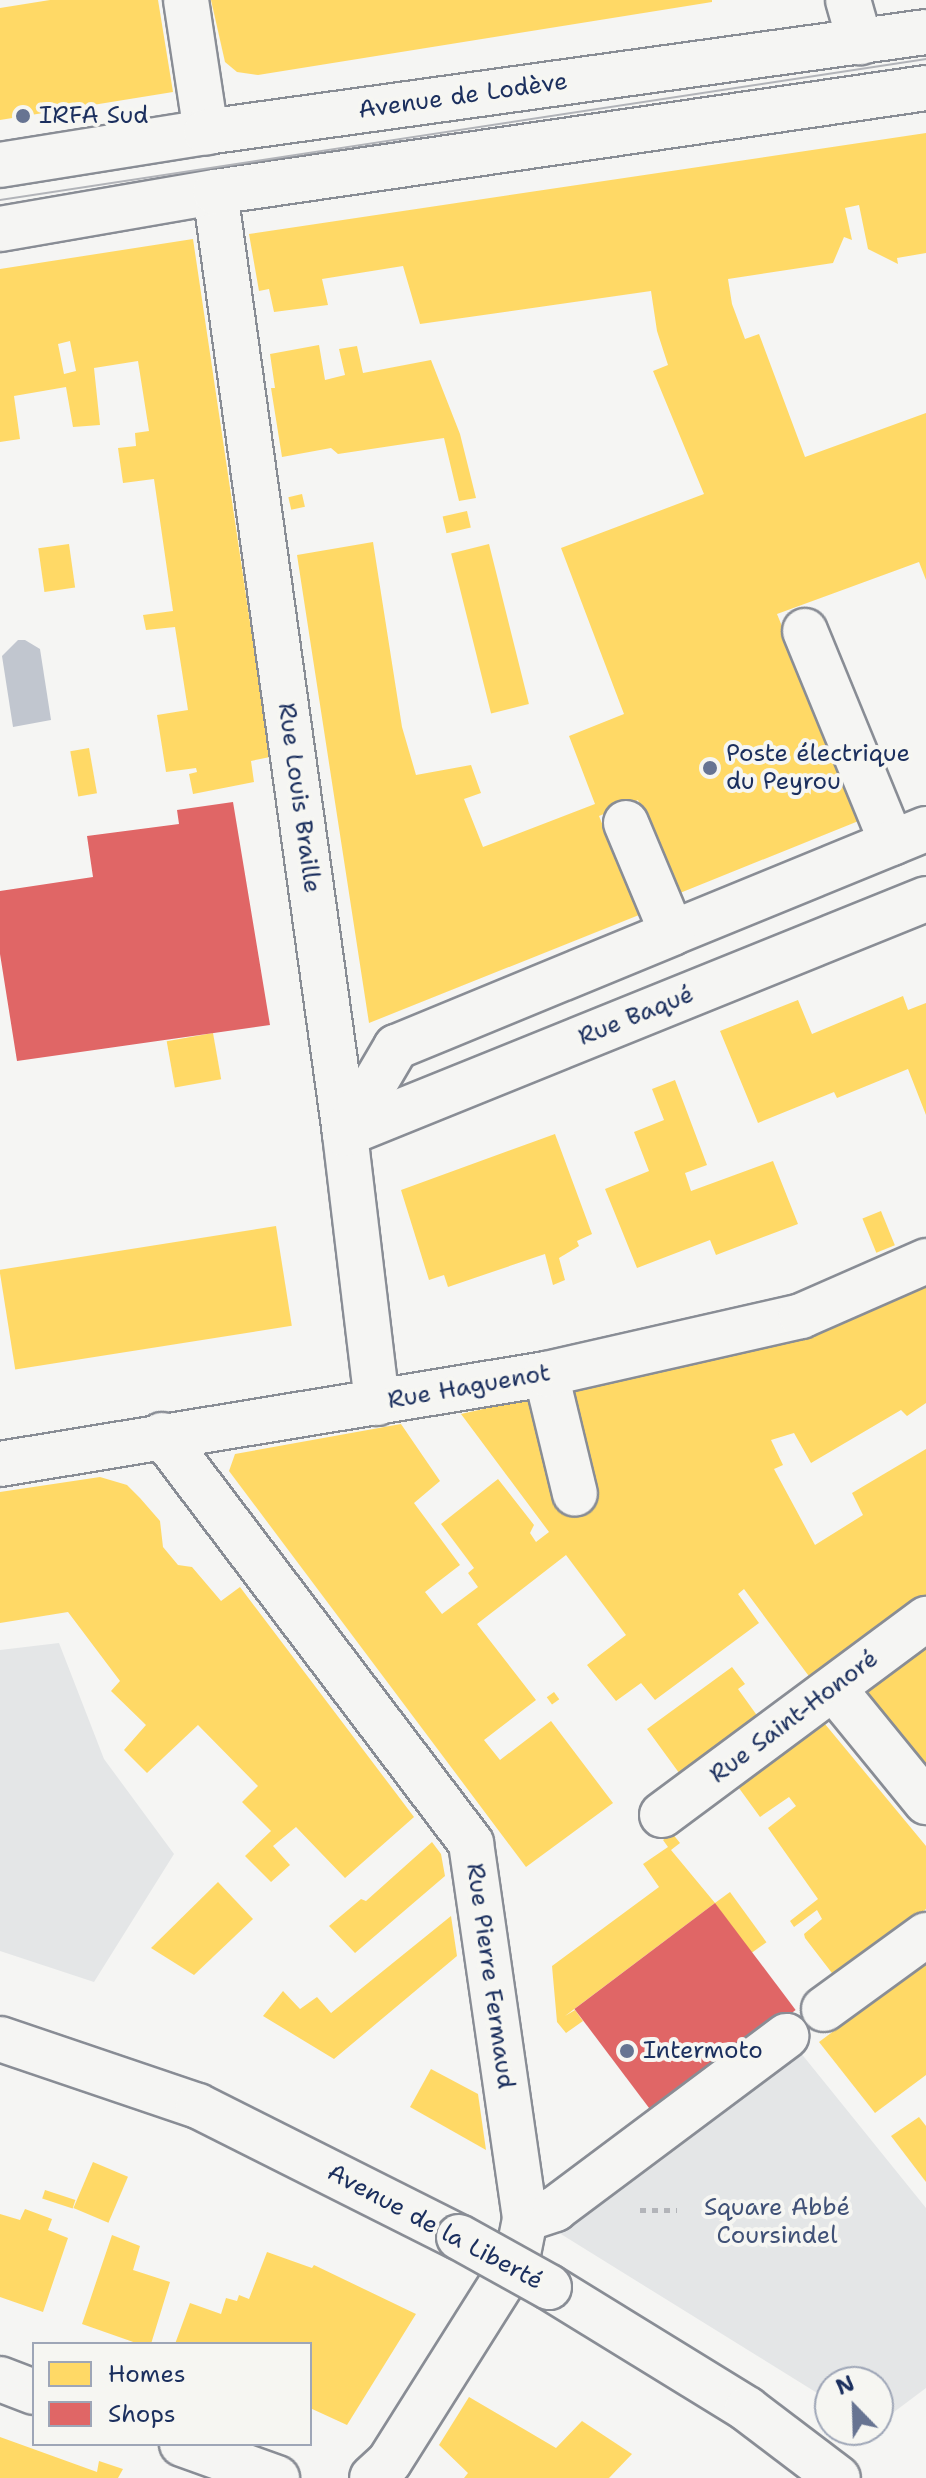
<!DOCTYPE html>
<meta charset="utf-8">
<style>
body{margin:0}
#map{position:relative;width:926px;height:2478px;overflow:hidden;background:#f5f5f3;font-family:"Shantell Sans",sans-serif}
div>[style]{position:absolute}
.green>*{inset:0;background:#e4e6e7}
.water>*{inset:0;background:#c1c6cf}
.homes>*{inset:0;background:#ffd966;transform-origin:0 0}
.shops>*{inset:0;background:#e06666;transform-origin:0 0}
.path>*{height:5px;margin-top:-2.5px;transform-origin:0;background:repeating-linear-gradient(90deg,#b2b4b9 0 6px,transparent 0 12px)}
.roads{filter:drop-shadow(2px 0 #898d95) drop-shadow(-2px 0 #898d95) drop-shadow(0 2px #898d95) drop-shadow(0 -2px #898d95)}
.minor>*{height:44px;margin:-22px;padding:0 22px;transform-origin:22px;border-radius:22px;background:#f5f5f3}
.major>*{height:44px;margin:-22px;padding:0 22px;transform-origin:22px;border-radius:22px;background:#f5f5f3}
.tram>*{height:2px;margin:-1px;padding:0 1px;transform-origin:1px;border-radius:1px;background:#b2b4b9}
.bridges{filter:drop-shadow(2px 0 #898d95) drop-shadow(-2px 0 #898d95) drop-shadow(0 2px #898d95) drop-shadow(0 -2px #898d95)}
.major-bridge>*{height:44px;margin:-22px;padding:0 22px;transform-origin:22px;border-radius:22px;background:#f5f5f3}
.dots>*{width:22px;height:22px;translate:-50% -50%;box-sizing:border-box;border:4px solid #f6f6f2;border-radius:50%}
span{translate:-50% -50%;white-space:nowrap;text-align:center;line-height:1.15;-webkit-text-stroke:8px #f6f6f2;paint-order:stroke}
.street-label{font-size:24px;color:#1b2f5e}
.poi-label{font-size:24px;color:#1b2f5e}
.left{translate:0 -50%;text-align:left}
.park-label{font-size:24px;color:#405177}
.legend{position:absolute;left:32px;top:2342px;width:280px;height:104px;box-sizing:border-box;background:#f6f6f2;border:2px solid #9ea6b7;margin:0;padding:10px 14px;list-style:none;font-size:24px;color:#1b2f5e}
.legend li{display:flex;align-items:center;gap:16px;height:40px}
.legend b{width:40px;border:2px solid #9ea6b7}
.north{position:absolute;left:814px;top:2366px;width:80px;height:80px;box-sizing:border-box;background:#f6f6f2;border:2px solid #9ea6b7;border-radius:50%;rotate:337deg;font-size:22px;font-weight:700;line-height:32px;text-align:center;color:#1b2f5e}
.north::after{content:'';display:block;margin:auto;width:28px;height:36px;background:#677492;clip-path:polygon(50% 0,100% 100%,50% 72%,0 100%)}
</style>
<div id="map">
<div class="green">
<div style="clip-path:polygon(59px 1643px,104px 1759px,174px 1854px,94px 1982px,0 1951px,0 1650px)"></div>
<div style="clip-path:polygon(796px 2047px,926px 2208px,926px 2388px,878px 2424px,878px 2382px,830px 2382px,830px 2401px,556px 2231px)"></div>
</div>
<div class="water">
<div style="clip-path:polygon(18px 640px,25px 640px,40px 649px,51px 720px,13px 727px,2px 656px)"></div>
</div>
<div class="homes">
<div style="clip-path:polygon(50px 0,158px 0,173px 92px,0 120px,0 8px)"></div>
<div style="clip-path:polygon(211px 0,712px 0,712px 2px,258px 75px,237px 72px,225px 62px)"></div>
<div style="clip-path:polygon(926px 133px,926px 253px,897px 258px,898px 264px,868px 249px,859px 205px,845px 208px,852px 240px,844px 237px,833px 263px,728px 279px,732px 304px,745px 339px,759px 334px,805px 457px,926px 413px,926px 580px,919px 562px,777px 614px,861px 820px,675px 895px,638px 800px,599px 816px,639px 915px,369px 1023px,297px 555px,373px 542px,402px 727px,416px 775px,471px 765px,481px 793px,464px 799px,483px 847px,595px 804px,569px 736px,624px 714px,561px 548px,704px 494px,653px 371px,668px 365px,657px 331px,651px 291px,420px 324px,403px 266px,322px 279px,328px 305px,274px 312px,269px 289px,259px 291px,249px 234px)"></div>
<div style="clip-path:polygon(evenodd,193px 239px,270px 757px,251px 761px,254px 782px,193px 794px,189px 774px,197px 772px,196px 768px,166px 772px,157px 715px,188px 710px,175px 627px,146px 630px,143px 615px,173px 611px,154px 479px,123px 483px,118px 448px,136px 446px,135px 433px,149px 431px,138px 361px,94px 368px,100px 425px,73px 427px,66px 387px,14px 396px,20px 439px,0 442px,0 269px,193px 239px,70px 341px,76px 371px,64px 374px,58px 344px,70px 341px)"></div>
<div style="clip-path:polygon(319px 345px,325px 380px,345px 375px,339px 349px,357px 346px,363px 373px,431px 360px,460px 434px,476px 498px,459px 501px,444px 438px,338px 454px,331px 448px,282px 457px,271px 388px,275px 388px,270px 354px)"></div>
<div style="left:302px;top:494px;width:13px;height:14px;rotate:77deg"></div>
<div style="left:467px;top:511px;width:17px;height:25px;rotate:77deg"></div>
<div style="left:69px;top:544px;width:44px;height:31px;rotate:82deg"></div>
<div style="left:489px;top:544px;width:165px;height:39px;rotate:76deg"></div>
<div style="left:89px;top:748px;width:46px;height:19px;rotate:80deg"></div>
<div style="clip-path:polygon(903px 996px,908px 1010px,926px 1003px,926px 1115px,908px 1069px,837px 1098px,834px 1092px,758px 1123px,720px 1031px,798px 1000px,812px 1034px)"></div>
<div style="left:213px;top:1033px;width:47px;height:47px;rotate:80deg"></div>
<div style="clip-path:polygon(675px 1080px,707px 1165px,685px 1173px,691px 1191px,773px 1161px,798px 1224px,716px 1255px,710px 1240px,637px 1268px,605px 1189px,649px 1171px,634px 1132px,664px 1120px,652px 1089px)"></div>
<div style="clip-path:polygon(555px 1134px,592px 1234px,577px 1241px,579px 1246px,559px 1258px,565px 1280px,553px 1285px,545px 1254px,448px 1287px,444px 1275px,429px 1280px,401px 1190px)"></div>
<div style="left:881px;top:1211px;width:37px;height:20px;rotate:68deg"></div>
<div style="left:276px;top:1226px;width:101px;height:280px;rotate:81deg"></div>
<div style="clip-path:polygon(926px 1282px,926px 1403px,907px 1416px,901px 1410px,811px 1463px,794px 1433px,771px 1440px,783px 1465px,774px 1469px,815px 1545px,863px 1515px,852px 1493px,926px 1449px,926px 1598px,814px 1683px,744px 1589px,738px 1594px,759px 1623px,655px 1700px,641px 1683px,616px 1701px,587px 1665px,626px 1635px,566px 1555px,477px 1624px,536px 1700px,484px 1740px,500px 1760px,551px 1721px,613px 1803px,526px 1867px,229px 1471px,235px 1454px,401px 1424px,440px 1481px,414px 1503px,460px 1565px,425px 1592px,442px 1614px,478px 1587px,468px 1573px,474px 1568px,441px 1524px,498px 1479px,534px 1525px,530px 1533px,536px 1542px,549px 1532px,461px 1414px,563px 1391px)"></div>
<div style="clip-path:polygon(100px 1477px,127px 1485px,140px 1498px,160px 1521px,163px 1547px,178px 1565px,192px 1567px,221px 1601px,240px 1587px,414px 1817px,345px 1878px,296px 1827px,273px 1846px,290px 1865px,271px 1882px,245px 1856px,271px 1831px,242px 1802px,258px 1786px,198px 1725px,147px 1773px,124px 1750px,146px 1725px,111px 1691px,120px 1681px,68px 1612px,0 1623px,0 1492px)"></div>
<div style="clip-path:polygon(926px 1640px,926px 1766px,862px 1688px)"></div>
<div style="clip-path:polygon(732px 1667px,745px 1684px,738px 1689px,761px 1721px,682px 1777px,647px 1729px)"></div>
<div style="left:554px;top:1692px;width:9px;height:9px;rotate:54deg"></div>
<div style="clip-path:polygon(820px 1718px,926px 1846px,926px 1909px,835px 1977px,805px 1938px,804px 1934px,822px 1919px,817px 1910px,794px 1927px,790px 1921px,818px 1899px,768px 1828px,796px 1806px,789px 1797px,760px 1817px,736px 1784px)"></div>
<div style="clip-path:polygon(672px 1833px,680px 1843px,671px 1850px,715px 1903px,565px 2016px,575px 2010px,583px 2021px,566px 2033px,557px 2022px,552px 1966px,659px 1887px,643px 1864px,668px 1847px,663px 1840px)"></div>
<div style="clip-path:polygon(432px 1842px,441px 1854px,445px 1876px,355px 1953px,329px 1926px,361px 1899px,366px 1901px)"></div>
<div style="clip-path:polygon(218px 1882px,253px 1919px,194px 1975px,151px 1948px)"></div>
<div style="left:730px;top:1892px;width:62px;height:19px;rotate:54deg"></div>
<div style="clip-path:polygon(451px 1916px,457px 1956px,334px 2059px,263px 2016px,283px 1991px,300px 2009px,317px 1997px,331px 2013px)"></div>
<div style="clip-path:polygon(926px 1962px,926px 2075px,875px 2113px,819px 2042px)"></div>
<div style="clip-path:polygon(431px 2069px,478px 2094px,486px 2150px,410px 2107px)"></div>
<div style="clip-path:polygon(919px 2117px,926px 2126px,926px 2182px,891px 2136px)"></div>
<div style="left:93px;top:2162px;width:38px;height:50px;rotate:23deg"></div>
<div style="left:45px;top:2190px;width:32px;height:9px;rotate:18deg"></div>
<div style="clip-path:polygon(25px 2209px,52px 2219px,48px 2230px,68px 2238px,43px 2312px,0 2297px,0 2214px,20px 2220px)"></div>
<div style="clip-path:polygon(112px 2235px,140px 2246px,133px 2270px,170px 2282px,151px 2344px,139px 2344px,82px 2324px)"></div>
<div style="clip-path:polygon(267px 2252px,312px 2268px,314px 2265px,416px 2314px,347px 2425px,310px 2408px,310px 2344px,175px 2344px,190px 2303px,221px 2314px,226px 2298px,237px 2301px,239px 2295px,249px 2299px)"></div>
<div style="clip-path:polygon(469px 2397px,556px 2448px,582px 2421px,632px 2454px,609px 2478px,464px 2478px,468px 2473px,439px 2445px)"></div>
<div style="clip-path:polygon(0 2437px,97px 2472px,99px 2461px,123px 2469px,118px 2478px,0 2478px)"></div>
</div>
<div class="shops">
<div style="clip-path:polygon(233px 802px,270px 1025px,17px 1061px,0 954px,0 891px,93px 877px,87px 836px,179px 824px,177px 810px)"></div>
<div style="left:715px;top:1903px;width:134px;height:176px;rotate:53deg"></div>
</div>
<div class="path">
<div style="left:640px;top:2210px;width:37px"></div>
</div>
<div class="roads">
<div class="minor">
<div style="left:186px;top:0;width:134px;rotate:81.4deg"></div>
<div style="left:848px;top:0;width:44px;rotate:74.1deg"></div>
<div style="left:0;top:165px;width:209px;rotate:-9.1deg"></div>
<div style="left:206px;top:132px;width:727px;rotate:-7.91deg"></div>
<div style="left:215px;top:192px;width:951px;rotate:82.14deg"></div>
<div style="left:345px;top:1134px;width:271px;rotate:83.2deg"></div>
<div style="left:0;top:229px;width:218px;rotate:-9.8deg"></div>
<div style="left:215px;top:192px;width:719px;rotate:-8.32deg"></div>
<div style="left:805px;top:631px;width:229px;rotate:67.7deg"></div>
<div style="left:626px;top:823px;width:119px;rotate:67.3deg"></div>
<div style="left:672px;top:933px;width:274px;rotate:-22.3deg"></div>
<div style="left:345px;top:1134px;width:627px;rotate:-22.02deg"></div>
<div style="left:345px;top:1134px;width:101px;rotate:-59.6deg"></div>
<div style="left:396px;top:1047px;width:299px;rotate:-22.4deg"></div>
<div style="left:546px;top:1374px;width:123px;rotate:76.4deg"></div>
<div style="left:162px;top:1435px;width:512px;rotate:52.86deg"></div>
<div style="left:471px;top:1843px;width:380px;rotate:81.8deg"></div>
<div style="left:525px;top:2219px;width:41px;rotate:101.3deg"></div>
<div style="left:517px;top:2259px;width:240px;rotate:122.2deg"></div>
<div style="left:389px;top:2462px;width:23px;rotate:137deg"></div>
<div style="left:0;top:1464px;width:553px;rotate:-9.36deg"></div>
<div style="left:546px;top:1374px;width:262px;rotate:-12.8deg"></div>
<div style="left:801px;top:1316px;width:137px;rotate:-23.7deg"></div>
<div style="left:834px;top:1689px;width:146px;rotate:50.8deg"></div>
<div style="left:662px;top:1815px;width:329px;rotate:-36.6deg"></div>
<div style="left:824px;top:2009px;width:126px;rotate:-36deg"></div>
<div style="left:525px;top:2219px;width:32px;rotate:-18deg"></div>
<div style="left:555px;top:2209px;width:289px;rotate:-36.8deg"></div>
<div style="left:0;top:2379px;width:36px;rotate:21deg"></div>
<div style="left:182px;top:2444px;width:101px;rotate:19.7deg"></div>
</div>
<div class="major">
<div style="left:0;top:2039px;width:209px;rotate:18.7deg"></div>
<div style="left:198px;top:2106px;width:292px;rotate:26.7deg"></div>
<div style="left:549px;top:2287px;width:233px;rotate:31.6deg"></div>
<div style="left:747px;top:2409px;width:114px;rotate:37.2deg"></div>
</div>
</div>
<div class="tram">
<div style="left:0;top:200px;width:937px;rotate:-8.66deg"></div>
</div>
<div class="bridges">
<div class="major-bridge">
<div style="left:459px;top:2237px;width:103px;rotate:29.1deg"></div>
</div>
</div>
<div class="dots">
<div style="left:23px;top:116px;background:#677492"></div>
<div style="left:710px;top:768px;background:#677492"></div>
<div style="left:627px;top:2051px;background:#677492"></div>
</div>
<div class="street-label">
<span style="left:463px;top:96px;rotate:-8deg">Avenue de Lodève</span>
<span style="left:299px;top:798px;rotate:82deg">Rue Louis Braille</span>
<span style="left:636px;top:1016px;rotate:-22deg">Rue Baqué</span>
<span style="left:469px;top:1387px;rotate:-10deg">Rue Haguenot</span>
<span style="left:794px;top:1717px;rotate:-37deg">Rue Saint-Honoré</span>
<span style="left:490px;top:1976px;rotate:82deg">Rue Pierre Fermaud</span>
<span style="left:435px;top:2227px;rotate:28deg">Avenue de la Liberté</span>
</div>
<div class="poi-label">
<span class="left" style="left:39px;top:116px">IRFA Sud</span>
<span class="left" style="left:726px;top:768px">Poste électrique<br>du Peyrou</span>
<span class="left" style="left:643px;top:2051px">Intermoto</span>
</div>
<div class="park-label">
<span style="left:777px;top:2222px">Square Abbé<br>Coursindel</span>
</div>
<ul class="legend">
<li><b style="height:22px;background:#ffd966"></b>Homes</li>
<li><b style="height:22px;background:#e06666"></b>Shops</li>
</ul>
<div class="north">N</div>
</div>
